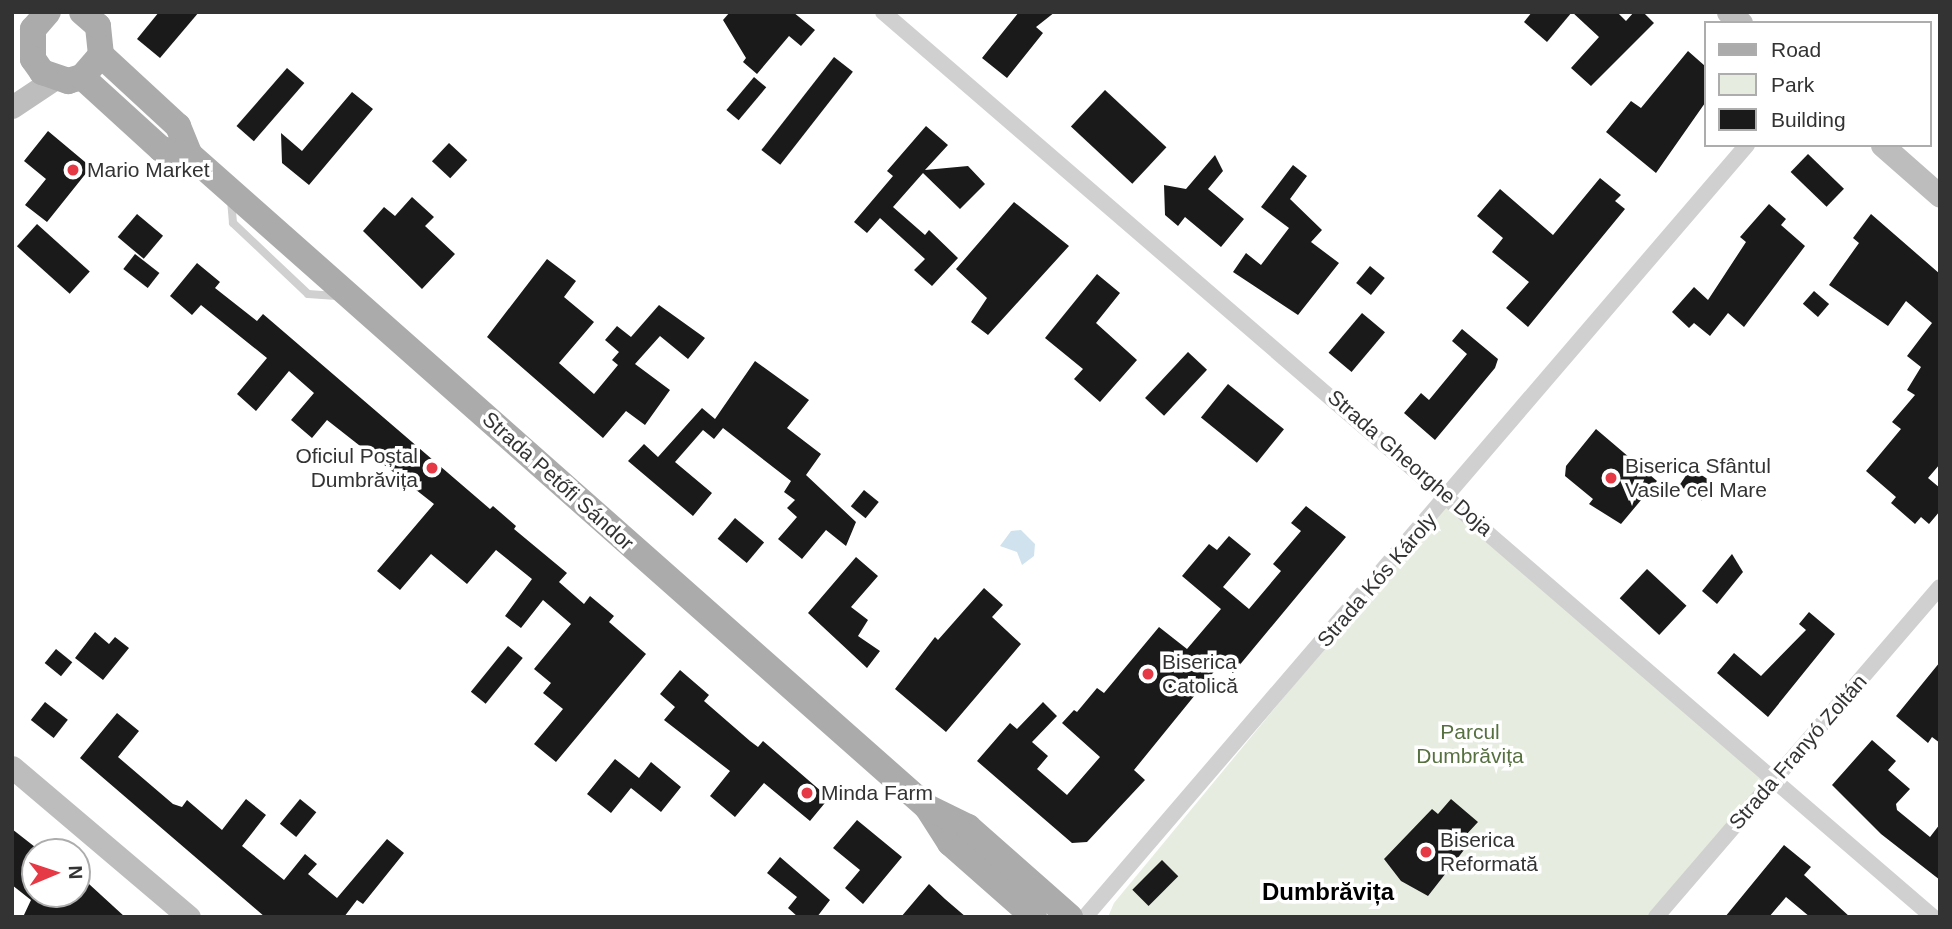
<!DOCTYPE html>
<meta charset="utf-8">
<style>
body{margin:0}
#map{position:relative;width:1952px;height:929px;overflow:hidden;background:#fff;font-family:Helvetica,sans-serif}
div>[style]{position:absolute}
.green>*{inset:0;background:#e6ecdf}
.water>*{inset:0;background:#cfe2ee}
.building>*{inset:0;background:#1a1a1a;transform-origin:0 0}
.lane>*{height:8px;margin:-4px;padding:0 4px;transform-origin:4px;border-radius:4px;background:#d0d0d0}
.street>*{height:16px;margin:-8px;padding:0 8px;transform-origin:8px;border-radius:8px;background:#d0d0d0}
.secondary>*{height:23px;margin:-11.5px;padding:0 11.5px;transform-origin:11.5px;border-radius:11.5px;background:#bdbdbd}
.primary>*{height:26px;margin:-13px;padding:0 13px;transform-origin:13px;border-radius:13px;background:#ababab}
.dots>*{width:19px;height:19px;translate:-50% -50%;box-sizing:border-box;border:4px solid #fff;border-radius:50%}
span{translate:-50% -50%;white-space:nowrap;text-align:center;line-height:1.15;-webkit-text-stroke:7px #fff;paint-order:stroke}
.poi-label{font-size:21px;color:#333}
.left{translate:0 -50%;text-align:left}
.right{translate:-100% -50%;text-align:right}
.street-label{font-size:21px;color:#333}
.park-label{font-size:21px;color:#56703f}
.quarter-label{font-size:24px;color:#000;font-weight:700}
.frame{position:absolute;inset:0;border:14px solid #333;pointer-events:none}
.legend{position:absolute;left:1704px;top:21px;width:228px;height:126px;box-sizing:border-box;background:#fff;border:2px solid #adadad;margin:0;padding:9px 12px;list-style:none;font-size:21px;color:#333}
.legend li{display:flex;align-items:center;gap:14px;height:35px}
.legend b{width:35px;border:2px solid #adadad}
.north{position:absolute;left:21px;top:838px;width:70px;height:70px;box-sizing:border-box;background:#fff;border:2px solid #adadad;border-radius:50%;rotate:88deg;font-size:19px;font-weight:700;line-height:28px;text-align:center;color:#333}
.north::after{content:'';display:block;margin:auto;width:24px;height:32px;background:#e63946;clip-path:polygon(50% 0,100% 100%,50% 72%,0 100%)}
</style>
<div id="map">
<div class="green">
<div style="clip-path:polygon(1450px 496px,1773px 780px,1651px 917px,1108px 917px,1114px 903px)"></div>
</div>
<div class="water">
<div style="clip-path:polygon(1021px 530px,1035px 544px,1034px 556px,1022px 565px,1017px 552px,1000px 546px,1011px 531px)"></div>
</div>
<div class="building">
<div style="clip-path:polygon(159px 12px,199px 12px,160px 58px,137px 39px)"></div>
<div style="clip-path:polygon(730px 12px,793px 12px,815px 30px,801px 46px,789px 36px,757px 74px,743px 62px,746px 58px,723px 20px)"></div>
<div style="clip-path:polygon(1019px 12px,1055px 12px,1036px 27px,1043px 33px,1007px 78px,982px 58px)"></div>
<div style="clip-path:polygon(1532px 12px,1572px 12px,1547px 42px,1524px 22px)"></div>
<div style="clip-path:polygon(1572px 12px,1617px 12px,1626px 21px,1634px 12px,1643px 12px,1654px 23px,1591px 86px,1571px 68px,1599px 37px)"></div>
<div style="clip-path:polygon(1688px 51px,1705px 66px,1705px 103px,1656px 173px,1606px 132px,1631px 101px,1641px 108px)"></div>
<div style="left:834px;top:57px;width:24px;height:118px;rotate:38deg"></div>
<div style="left:287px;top:68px;width:23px;height:77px;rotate:41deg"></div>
<div style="left:754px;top:77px;width:16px;height:43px;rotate:40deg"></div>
<div style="left:1105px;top:90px;width:84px;height:50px;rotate:43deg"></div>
<div style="clip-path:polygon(352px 92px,373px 109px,309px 185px,282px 163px,281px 133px,302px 151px)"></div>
<div style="clip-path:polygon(926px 126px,948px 145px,925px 170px,968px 166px,985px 184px,960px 209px,923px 173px,893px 207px,925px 235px,929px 230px,958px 258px,932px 286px,914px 270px,925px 259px,880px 218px,867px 233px,854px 222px,893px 176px,887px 171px)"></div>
<div style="clip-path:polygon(48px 131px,91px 167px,47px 222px,25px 205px,46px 179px,24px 161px)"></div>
<div style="left:449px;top:143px;width:25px;height:25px;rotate:43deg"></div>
<div style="left:1808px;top:154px;width:50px;height:25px;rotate:44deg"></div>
<div style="clip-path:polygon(1215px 155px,1223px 171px,1208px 189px,1244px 219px,1221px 247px,1185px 217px,1178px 226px,1165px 215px,1164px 185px,1186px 189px)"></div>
<div style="clip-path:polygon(1293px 165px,1307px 176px,1290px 199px,1322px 230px,1311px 242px,1339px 263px,1298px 315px,1233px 272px,1246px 253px,1261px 265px,1289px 228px,1261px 207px)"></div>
<div style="clip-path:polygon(1600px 178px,1621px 195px,1615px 201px,1625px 209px,1528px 327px,1506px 308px,1529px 282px,1492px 252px,1503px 238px,1477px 216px,1500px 189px,1553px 235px)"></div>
<div style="clip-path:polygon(412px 197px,434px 217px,425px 226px,455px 254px,422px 289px,363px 231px,384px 207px,395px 216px)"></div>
<div style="clip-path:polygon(1014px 202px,1069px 246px,988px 335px,971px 322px,987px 298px,956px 269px)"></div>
<div style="clip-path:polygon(1769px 204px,1786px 219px,1781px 225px,1805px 246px,1744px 327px,1728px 313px,1710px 336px,1694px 323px,1689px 328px,1672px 312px,1694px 287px,1708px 300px,1746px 242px,1740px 237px)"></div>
<div style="left:137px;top:214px;width:34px;height:30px;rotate:40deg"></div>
<div style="clip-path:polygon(1871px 214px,1940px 274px,1940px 464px,1928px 478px,1940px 488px,1940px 511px,1929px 524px,1921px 517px,1915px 524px,1891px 503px,1896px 497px,1866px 471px,1901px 429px,1892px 422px,1915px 395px,1907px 390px,1921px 367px,1907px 356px,1932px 323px,1906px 301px,1888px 326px,1829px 285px,1859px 243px,1853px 238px)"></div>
<div style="left:37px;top:224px;width:71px;height:30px;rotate:42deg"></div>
<div style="left:135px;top:254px;width:31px;height:19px;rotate:38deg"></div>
<div style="clip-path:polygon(547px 259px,576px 281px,564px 297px,594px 322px,559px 363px,594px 394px,618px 365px,612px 360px,619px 352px,605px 340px,617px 326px,631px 337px,659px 305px,705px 338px,688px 359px,660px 336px,635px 364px,670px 390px,645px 425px,626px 411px,603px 438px,487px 337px)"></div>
<div style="clip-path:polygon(197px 263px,220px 282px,215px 288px,257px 321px,263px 314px,490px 509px,493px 506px,516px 526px,514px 529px,567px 573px,559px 582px,584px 604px,590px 596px,614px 616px,609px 622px,646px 654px,556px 762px,534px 744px,563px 709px,543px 693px,551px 683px,534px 669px,571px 624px,543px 600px,521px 628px,505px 616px,532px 579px,496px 550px,467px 584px,431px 554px,400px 590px,377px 571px,434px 504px,327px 420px,312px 438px,291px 420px,314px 393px,289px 371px,256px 411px,237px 394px,267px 358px,201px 305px,192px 315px,170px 296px)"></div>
<div style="left:1370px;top:266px;width:19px;height:22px;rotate:39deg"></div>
<div style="clip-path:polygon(1097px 274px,1120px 293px,1096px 323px,1137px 360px,1100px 402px,1074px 379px,1083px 369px,1045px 338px)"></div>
<div style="left:1814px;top:291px;width:20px;height:17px;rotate:41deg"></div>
<div style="left:1362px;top:313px;width:30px;height:52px;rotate:40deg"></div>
<div style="clip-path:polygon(1462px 329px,1498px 359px,1495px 368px,1435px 440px,1404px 413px,1421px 393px,1429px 400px,1467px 354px,1452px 341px)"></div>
<div style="left:1188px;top:352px;width:26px;height:63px;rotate:43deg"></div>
<div style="clip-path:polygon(755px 361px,809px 400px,787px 428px,821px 454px,806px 475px,856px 522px,846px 546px,826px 530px,802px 559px,778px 539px,797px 517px,787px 508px,795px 500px,784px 492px,791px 481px,723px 428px,714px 439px,703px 430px,675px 462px,712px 493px,693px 516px,628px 461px,644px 444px,658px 457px,702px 408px,715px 419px)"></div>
<div style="left:1228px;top:384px;width:72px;height:43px;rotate:39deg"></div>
<div style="clip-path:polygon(1596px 429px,1657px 481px,1621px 524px,1589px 504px,1593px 499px,1565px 476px,1566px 466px)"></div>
<div style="left:1691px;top:468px;width:27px;height:21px;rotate:34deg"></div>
<div style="left:864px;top:490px;width:19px;height:21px;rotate:39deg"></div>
<div style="clip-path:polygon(1306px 506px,1346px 537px,1233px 673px,1221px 663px,1134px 770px,1145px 780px,1087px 842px,1072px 843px,977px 761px,1010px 723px,1017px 729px,1043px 702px,1057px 716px,1032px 742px,1048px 756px,1037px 769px,1067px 795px,1100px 757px,1062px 723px,1074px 710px,1077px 712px,1097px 688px,1104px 693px,1159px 627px,1187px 649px,1221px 609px,1182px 576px,1209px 544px,1217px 550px,1229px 536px,1251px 554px,1223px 587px,1249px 609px,1281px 571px,1273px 564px,1301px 531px,1291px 523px)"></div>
<div style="left:735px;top:518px;width:38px;height:27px;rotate:40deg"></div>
<div style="clip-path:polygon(1732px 554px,1743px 572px,1717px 604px,1702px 591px)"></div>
<div style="clip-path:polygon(856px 557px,878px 576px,851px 607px,868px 620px,858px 636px,880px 651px,867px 668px,808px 613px)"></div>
<div style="left:1647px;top:569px;width:54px;height:40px;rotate:43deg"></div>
<div style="clip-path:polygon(984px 588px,1003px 605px,992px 617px,1021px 644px,946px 732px,895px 689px,935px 637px,938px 640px)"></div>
<div style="clip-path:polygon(1809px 612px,1835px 634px,1768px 717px,1717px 673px,1734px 653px,1761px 676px,1806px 630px,1799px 624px)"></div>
<div style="clip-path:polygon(95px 632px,109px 644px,115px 637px,129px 648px,103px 680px,75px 658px)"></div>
<div style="left:508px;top:646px;width:19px;height:59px;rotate:39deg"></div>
<div style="left:56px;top:649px;width:21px;height:18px;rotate:39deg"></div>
<div style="clip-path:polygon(1940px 662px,1940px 743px,1932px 737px,1928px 743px,1896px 716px)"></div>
<div style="clip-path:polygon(680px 670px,709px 695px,704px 701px,750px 741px,758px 747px,763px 741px,829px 798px,810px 821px,764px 783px,735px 817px,710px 796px,730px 771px,664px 720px,675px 707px,660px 694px)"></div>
<div style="left:45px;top:702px;width:29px;height:23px;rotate:38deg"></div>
<div style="clip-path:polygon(117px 713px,139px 731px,118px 757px,173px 804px,182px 807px,187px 800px,222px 830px,246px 799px,266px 815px,242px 846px,284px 880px,305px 854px,317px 864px,308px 874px,337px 898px,387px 839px,404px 853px,363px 904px,357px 900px,344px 917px,265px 917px,80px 758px)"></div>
<div style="clip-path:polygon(1872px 740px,1896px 761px,1888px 770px,1910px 789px,1896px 804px,1897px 810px,1930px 837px,1940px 824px,1940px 880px,1881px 834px,1832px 785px)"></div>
<div style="clip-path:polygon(615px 759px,639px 778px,651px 762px,681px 787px,661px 812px,631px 788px,635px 783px,611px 813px,587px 794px)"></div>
<div style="left:300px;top:799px;width:21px;height:32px;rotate:39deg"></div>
<div style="clip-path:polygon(1451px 799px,1478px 822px,1465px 836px,1471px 841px,1428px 896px,1401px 881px,1384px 859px,1432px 809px,1438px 814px)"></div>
<div style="clip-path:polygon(857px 820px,902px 857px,863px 904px,845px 888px,860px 870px,833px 848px)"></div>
<div style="clip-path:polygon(12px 829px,35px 847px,35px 894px,77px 894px,77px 873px,125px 917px,23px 917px,31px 900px,12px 885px)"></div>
<div style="clip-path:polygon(1784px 845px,1811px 867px,1804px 875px,1850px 917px,1810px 917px,1786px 897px,1769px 917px,1725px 917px)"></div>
<div style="clip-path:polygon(780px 857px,830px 900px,817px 917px,798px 917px,788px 908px,797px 897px,767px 873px)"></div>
<div style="left:1162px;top:860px;width:23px;height:42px;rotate:45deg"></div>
<div style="clip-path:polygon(929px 884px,945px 899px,966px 917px,901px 917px)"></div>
</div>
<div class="lane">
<div style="left:231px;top:200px;width:23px;rotate:85deg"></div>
<div style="left:233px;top:223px;width:103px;rotate:43.4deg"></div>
<div style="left:308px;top:294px;width:32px;rotate:4deg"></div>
</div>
<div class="street">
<div style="left:883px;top:12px;width:1386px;rotate:40.76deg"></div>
<div style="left:1085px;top:917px;width:1017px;rotate:-49.39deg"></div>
<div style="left:1656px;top:917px;width:435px;rotate:-49.3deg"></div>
</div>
<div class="secondary">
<div style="left:1728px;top:12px;width:17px;rotate:40deg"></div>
<div style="left:12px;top:107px;width:50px;rotate:-33.7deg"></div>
<div style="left:1882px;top:145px;width:77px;rotate:41.3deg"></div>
<div style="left:12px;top:767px;width:232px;rotate:40.3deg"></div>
</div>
<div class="primary">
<div style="left:48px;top:12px;width:23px;rotate:131deg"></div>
<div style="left:33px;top:29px;width:30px;rotate:90deg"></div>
<div style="left:33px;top:59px;width:16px;rotate:55deg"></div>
<div style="left:42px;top:72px;width:28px;rotate:19deg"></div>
<div style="left:68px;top:81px;width:15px;rotate:-16deg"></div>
<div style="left:82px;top:77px;width:29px;rotate:-49deg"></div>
<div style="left:101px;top:55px;width:29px;rotate:-96deg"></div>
<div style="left:98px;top:26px;width:21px;rotate:-139deg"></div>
<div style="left:101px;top:55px;width:105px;rotate:42.7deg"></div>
<div style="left:178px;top:126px;width:31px;rotate:68deg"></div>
<div style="left:190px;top:155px;width:984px;rotate:41.5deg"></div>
<div style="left:927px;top:807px;width:43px;rotate:57.4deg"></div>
<div style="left:950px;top:843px;width:112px;rotate:41.4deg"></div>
<div style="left:82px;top:77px;width:107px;rotate:42.3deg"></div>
<div style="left:161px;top:149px;width:30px;rotate:12deg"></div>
<div style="left:927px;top:807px;width:46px;rotate:26deg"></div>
<div style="left:968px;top:827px;width:136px;rotate:41.4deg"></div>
</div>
<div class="dots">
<div style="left:73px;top:170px;background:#e63946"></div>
<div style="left:432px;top:468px;background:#e63946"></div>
<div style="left:1611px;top:478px;background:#e63946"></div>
<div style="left:1148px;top:674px;background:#e63946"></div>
<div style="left:807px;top:793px;background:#e63946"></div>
<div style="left:1426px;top:852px;background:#e63946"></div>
</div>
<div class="poi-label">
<span class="left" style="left:87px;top:170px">Mario Market</span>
<span class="right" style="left:418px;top:468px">Oficiul Poștal<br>Dumbrăvița</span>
<span class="left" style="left:1625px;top:478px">Biserica Sfântul<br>Vasile cel Mare</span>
<span class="left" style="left:1162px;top:674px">Biserica<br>Catolică</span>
<span class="left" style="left:821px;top:793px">Minda Farm</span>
<span class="left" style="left:1440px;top:852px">Biserica<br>Reformată</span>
</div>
<div class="street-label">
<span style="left:1410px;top:463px;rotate:41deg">Strada Gheorghe Doja</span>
<span style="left:558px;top:481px;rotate:42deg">Strada Petőfi Sándor</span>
<span style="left:1377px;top:580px;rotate:-49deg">Strada Kós Károly</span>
<span style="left:1798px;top:752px;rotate:-49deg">Strada Franyó Zoltán</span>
</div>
<div class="park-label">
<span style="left:1470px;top:744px">Parcul<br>Dumbrăvița</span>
</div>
<div class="quarter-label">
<span style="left:1328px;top:892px">Dumbrăvița</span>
</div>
<div class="frame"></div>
<ul class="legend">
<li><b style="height:9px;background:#ababab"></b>Road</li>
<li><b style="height:19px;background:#e6ecdf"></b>Park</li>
<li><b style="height:19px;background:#1a1a1a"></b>Building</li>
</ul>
<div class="north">N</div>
</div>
